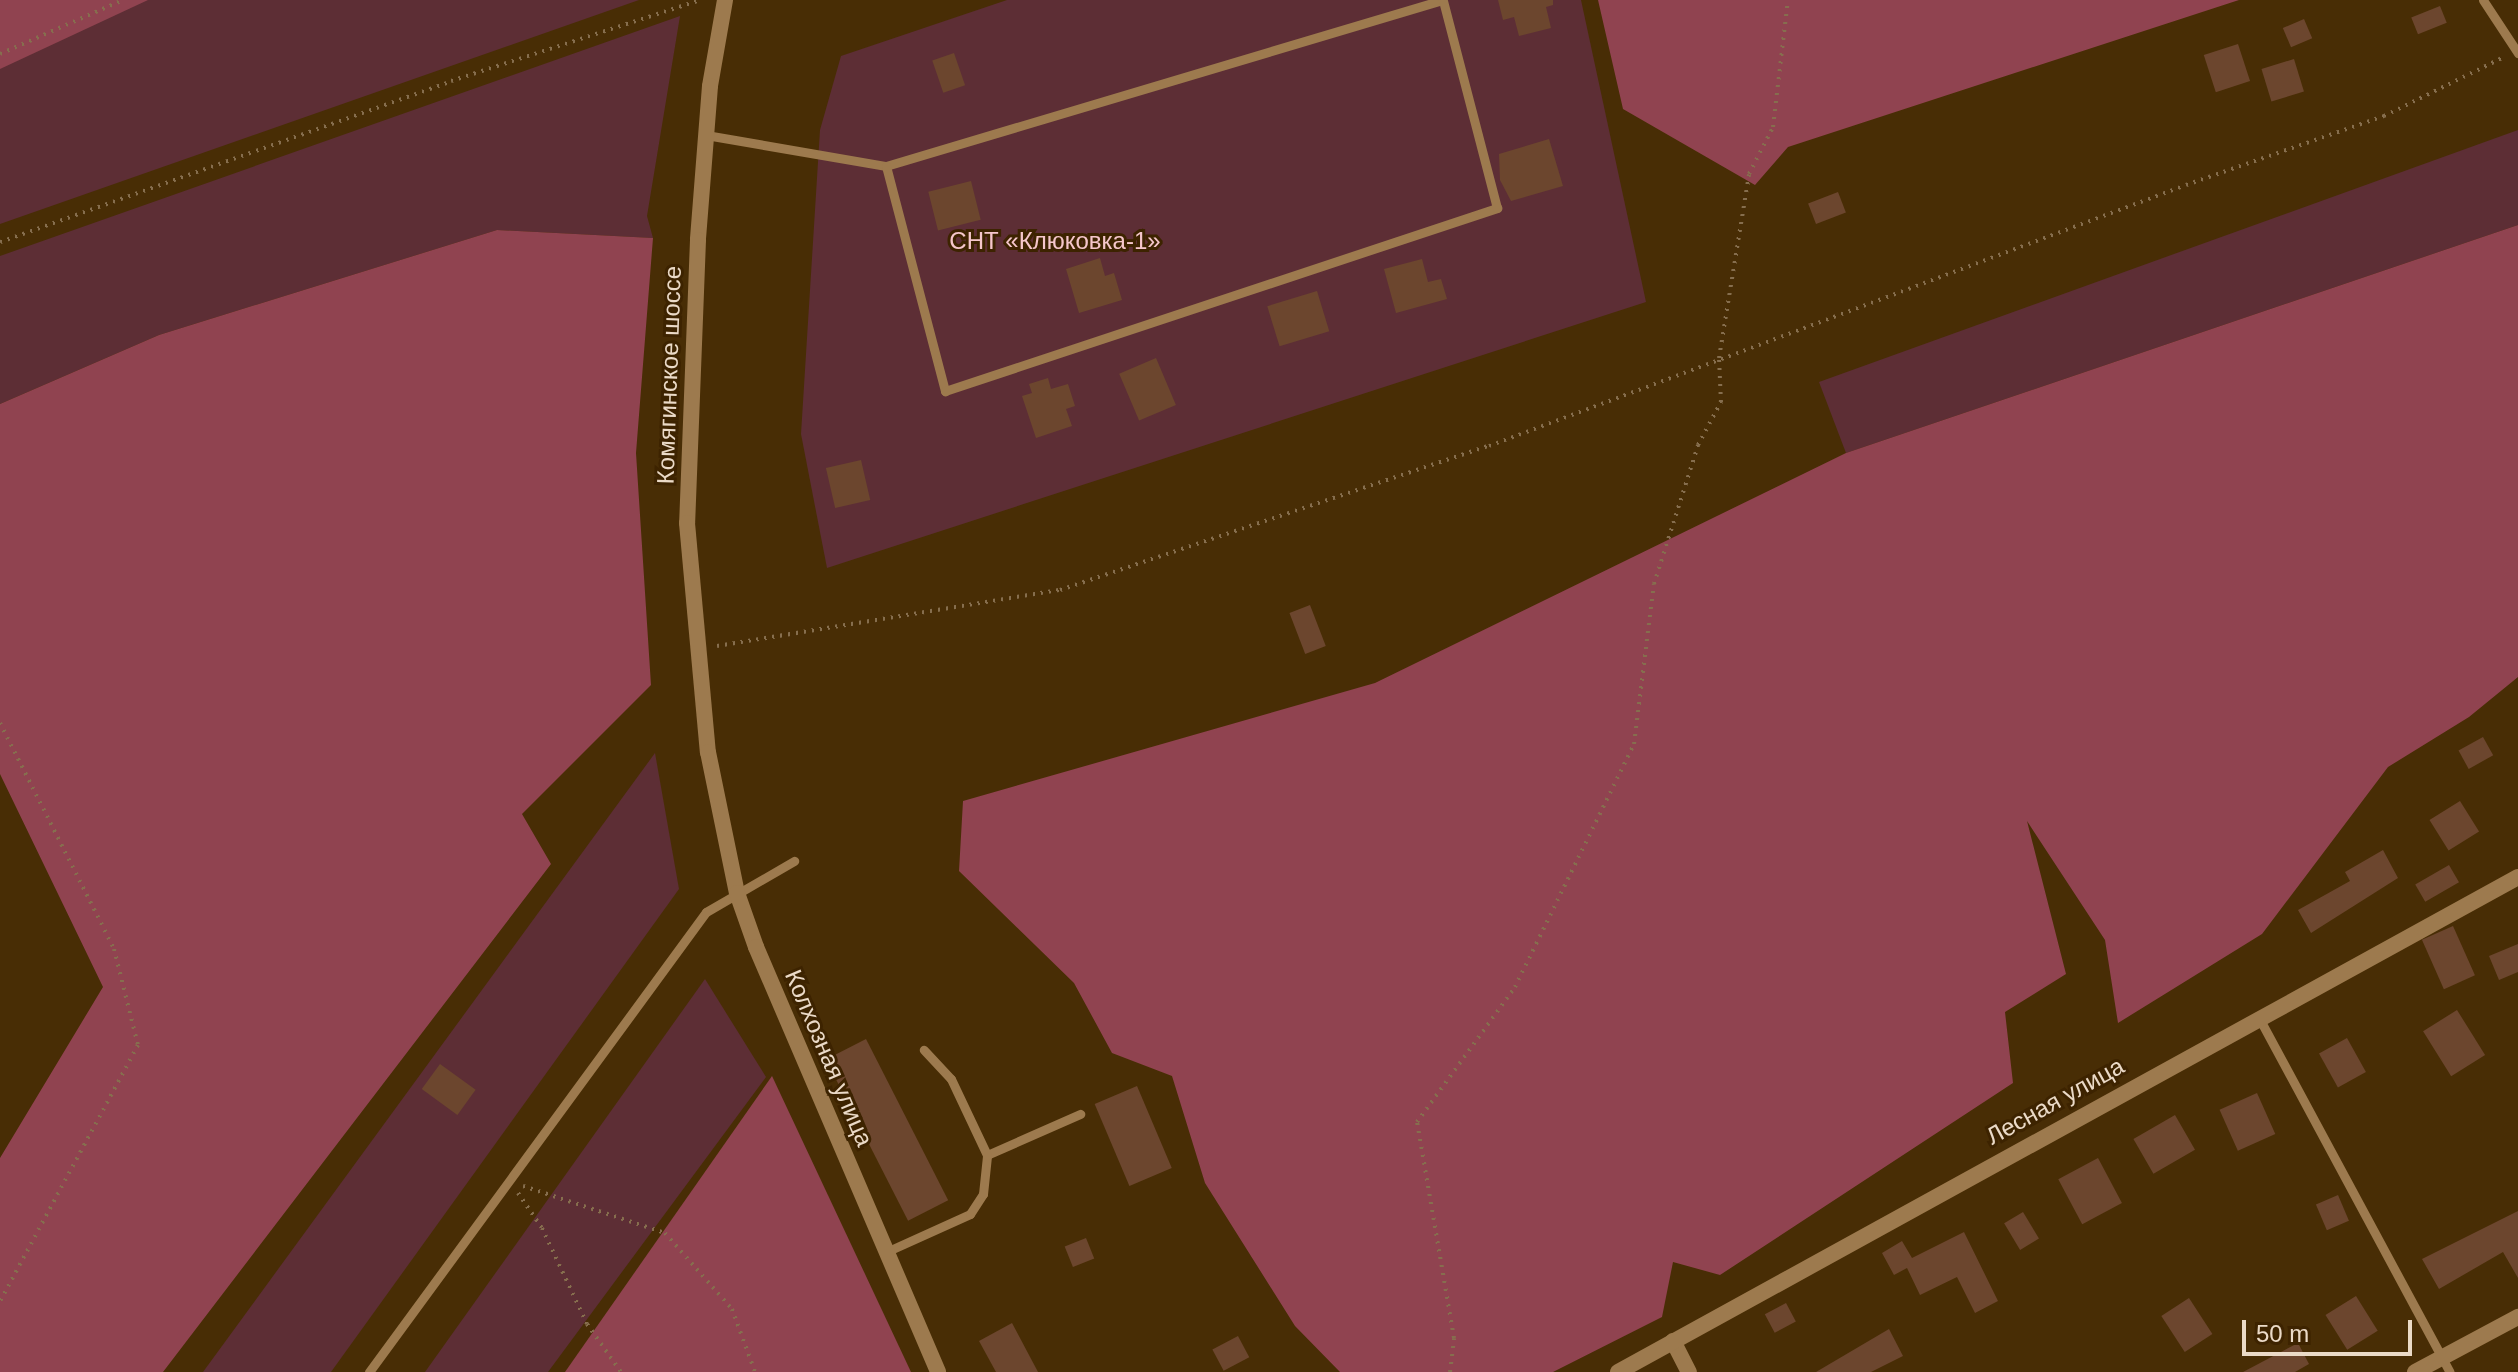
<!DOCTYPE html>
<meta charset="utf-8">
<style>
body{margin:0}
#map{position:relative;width:2518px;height:1372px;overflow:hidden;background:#482d05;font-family:Arial,sans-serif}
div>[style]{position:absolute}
.green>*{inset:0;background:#5d2e35}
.forest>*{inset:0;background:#904350}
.building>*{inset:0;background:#6c462e;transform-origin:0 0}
.path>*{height:4px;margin-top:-2px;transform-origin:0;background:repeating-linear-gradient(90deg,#866e4e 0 2px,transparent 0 8px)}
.service>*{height:9px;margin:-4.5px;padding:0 4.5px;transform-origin:4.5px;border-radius:4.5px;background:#9d7a4e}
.minor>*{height:16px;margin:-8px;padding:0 8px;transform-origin:8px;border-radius:8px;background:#9d7a4e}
.tertiary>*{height:16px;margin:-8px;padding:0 8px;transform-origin:8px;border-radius:8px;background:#9d7a4e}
span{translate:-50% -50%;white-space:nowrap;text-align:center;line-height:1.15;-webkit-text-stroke:6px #3d2300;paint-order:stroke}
.park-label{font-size:24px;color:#f5c6cb}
.street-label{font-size:24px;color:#ebdac7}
.scale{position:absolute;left:2242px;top:1320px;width:170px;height:36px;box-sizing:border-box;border:4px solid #ebdac7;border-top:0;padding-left:10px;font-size:24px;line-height:28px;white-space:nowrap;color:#ebdac7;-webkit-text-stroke:6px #3d2300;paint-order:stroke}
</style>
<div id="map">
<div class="green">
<div style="clip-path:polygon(136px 0,639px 0,0 224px,0 56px)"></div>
<div style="clip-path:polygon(1007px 0,1581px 0,1646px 302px,827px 568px,801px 434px,820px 130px,841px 56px)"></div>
<div style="clip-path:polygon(680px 16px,647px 216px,653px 238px,497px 230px,159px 335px,0 404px,0 256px)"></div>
<div style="clip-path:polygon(2518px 130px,2518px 225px,1846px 453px,1819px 382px)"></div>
<div style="clip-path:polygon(655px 753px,679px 889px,331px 1372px,203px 1372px)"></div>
<div style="clip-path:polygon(705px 979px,766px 1077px,548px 1372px,425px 1372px)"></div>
</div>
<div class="forest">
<div style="clip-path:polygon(0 0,148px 0,0 69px)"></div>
<div style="clip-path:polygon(1598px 0,2239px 0,1788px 147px,1755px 185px,1623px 109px)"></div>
<div style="clip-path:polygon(2518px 225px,2518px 677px,2469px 717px,2388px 767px,2262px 934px,2118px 1023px,2105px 940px,2027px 821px,2066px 974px,2005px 1012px,2013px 1083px,1720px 1275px,1673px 1262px,1662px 1317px,1553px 1372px,1340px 1372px,1295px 1326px,1205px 1183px,1172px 1076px,1112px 1053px,1074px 983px,959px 871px,963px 801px,1375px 683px,1846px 453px)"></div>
<div style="clip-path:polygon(497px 230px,653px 238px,636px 453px,651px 685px,522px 814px,551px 864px,163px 1372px,0 1372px,0 1158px,103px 987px,0 774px,0 404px,159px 335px)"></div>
<div style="clip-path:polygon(772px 1076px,911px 1372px,565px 1372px)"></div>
</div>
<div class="building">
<div style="clip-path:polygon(1498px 0,1553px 0,1553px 5px,1546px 7px,1551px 28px,1519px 36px,1514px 17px,1503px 20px)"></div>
<div style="left:2440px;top:6px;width:18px;height:31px;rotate:68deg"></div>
<div style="left:2304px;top:19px;width:21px;height:23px;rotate:67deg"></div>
<div style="left:2238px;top:44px;width:39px;height:36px;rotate:72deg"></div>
<div style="left:954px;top:53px;width:34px;height:23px;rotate:71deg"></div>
<div style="left:2294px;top:59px;width:34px;height:34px;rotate:73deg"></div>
<div style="clip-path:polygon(1549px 139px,1563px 186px,1511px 201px,1500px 180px,1499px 154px)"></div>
<div style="left:971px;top:181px;width:40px;height:44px;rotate:76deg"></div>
<div style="left:1838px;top:192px;width:22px;height:32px;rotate:69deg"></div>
<div style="clip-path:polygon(1100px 258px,1105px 276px,1114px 273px,1122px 300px,1079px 313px,1066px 269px)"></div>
<div style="clip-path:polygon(1422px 259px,1428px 282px,1441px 279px,1447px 299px,1396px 313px,1384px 269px)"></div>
<div style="left:1317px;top:291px;width:42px;height:52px;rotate:73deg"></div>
<div style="left:1156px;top:358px;width:51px;height:40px;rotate:67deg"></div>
<div style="clip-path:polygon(1048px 378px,1051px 389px,1068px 384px,1075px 406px,1066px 409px,1072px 426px,1036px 438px,1022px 396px,1032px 393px,1029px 384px)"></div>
<div style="left:861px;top:460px;width:41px;height:36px;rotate:77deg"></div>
<div style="left:1310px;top:605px;width:44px;height:22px;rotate:69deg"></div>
<div style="left:2483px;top:737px;width:21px;height:28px;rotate:61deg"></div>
<div style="left:2460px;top:801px;width:36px;height:36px;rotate:58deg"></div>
<div style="clip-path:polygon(2383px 850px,2398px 878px,2311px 933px,2298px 910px,2350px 881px,2345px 872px)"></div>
<div style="left:2449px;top:865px;width:20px;height:39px;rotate:60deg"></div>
<div style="left:2453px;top:926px;width:54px;height:34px;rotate:66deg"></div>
<div style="clip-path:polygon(2518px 944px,2518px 972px,2499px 980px,2489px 956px)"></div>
<div style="left:2457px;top:1010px;width:53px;height:40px;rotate:58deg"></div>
<div style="left:2347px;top:1038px;width:39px;height:32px;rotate:61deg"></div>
<div style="left:866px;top:1039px;width:181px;height:45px;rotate:63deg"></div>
<div style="left:440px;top:1064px;width:44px;height:31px;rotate:36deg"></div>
<div style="left:1137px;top:1086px;width:89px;height:46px;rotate:67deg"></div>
<div style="left:2257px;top:1093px;width:45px;height:41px;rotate:66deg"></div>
<div style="left:2175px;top:1115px;width:40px;height:48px;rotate:60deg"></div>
<div style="left:2098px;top:1158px;width:51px;height:45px;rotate:62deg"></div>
<div style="left:2338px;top:1195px;width:28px;height:24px;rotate:67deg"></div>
<div style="clip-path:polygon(2518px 1211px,2518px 1278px,2503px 1252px,2439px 1289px,2422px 1259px)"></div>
<div style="left:2023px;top:1212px;width:31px;height:22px;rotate:59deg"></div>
<div style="clip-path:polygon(1964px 1232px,1998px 1301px,1975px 1313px,1957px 1277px,1920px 1295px,1907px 1268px,1894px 1275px,1882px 1253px,1902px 1241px,1912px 1258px)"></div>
<div style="left:1086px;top:1238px;width:22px;height:23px;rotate:68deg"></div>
<div style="left:2356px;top:1296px;width:41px;height:36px;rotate:58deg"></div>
<div style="left:2189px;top:1298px;width:43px;height:33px;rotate:57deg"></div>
<div style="left:1786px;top:1303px;width:21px;height:24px;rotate:62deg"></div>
<div style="clip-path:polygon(1012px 1323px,1038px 1372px,996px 1372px,979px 1341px)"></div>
<div style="clip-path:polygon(1889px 1329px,1903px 1356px,1871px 1372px,1816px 1372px)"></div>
<div style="left:1238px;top:1336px;width:24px;height:29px;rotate:62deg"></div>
<div style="clip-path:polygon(2298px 1343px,2309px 1364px,2295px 1372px,2243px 1372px)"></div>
</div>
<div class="path">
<div style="left:0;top:54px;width:134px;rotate:-23.7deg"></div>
<div style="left:0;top:242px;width:479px;rotate:-19.6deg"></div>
<div style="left:451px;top:81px;width:263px;rotate:-18deg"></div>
<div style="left:717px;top:646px;width:348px;rotate:-9.3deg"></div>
<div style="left:1060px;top:590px;width:453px;rotate:-18.6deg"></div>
<div style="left:1489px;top:446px;width:744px;rotate:-20.53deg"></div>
<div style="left:2186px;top:185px;width:210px;rotate:-19.2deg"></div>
<div style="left:2384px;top:116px;width:134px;rotate:-26.2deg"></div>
<div style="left:0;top:723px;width:253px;rotate:63.2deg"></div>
<div style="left:114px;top:949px;width:99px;rotate:76deg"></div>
<div style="left:138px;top:1045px;width:291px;rotate:118.3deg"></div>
<div style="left:523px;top:1186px;width:150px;rotate:18.3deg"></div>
<div style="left:665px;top:1233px;width:101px;rotate:48.6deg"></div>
<div style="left:732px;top:1309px;width:67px;rotate:69.9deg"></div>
<div style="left:518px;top:1193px;width:42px;rotate:55.6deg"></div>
<div style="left:542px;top:1228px;width:106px;rotate:64.9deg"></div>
<div style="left:587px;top:1324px;width:59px;rotate:54.7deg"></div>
<div style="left:1450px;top:1372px;width:34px;rotate:-83deg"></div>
<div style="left:1454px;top:1338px;width:219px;rotate:-99.7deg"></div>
<div style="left:1417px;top:1122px;width:167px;rotate:-54deg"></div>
<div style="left:1515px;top:987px;width:271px;rotate:-63.9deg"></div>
<div style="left:1634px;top:744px;width:161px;rotate:-82.9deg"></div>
<div style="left:1654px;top:584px;width:146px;rotate:-72.4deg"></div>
<div style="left:1698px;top:445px;width:49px;rotate:-61.9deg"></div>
<div style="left:1721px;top:402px;width:44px;rotate:-92.6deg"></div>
<div style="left:1719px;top:358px;width:186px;rotate:-80.7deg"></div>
<div style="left:1749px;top:174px;width:53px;rotate:-62.9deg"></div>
<div style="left:1773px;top:127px;width:128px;rotate:-83.3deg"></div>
</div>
<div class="service">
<div style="left:2483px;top:0;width:64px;rotate:56.6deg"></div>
<div style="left:706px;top:135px;width:183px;rotate:9.8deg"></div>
<div style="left:886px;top:166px;width:580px;rotate:-16.62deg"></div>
<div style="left:886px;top:166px;width:233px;rotate:75.3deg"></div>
<div style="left:945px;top:391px;width:582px;rotate:-18.34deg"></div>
<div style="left:1497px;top:208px;width:215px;rotate:-104.6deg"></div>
<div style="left:2258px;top:1016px;width:404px;rotate:61.7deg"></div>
<div style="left:987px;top:1155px;width:102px;rotate:-23.8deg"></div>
<div style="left:886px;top:1252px;width:92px;rotate:-24.3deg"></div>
<div style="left:970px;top:1214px;width:24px;rotate:-57deg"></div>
<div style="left:983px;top:1194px;width:39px;rotate:-84deg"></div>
<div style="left:987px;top:1155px;width:84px;rotate:-115.3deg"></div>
<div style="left:951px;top:1079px;width:40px;rotate:-133deg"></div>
<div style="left:369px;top:1372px;width:570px;rotate:-53.77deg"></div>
<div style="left:706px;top:912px;width:102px;rotate:-30.1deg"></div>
</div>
<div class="minor">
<div style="left:1673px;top:1341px;width:35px;rotate:63deg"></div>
<div style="left:1618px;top:1372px;width:1027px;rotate:-28.81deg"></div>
<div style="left:2415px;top:1372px;width:117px;rotate:-28.1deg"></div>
</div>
<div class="tertiary">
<div style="left:725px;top:0;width:87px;rotate:99.9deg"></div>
<div style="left:710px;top:86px;width:154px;rotate:94.5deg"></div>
<div style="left:698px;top:240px;width:283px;rotate:92.2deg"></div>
<div style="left:687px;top:523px;width:230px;rotate:84.8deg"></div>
<div style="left:708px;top:752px;width:144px;rotate:78.4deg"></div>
<div style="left:737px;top:893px;width:57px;rotate:70.6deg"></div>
<div style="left:756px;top:947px;width:462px;rotate:66.8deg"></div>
</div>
<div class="park-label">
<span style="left:1055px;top:241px">СНТ «Клюковка-1»</span>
</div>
<div class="street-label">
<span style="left:669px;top:375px;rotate:-88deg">Комягинское шоссе</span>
<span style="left:829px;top:1058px;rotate:67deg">Колхозная улица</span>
<span style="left:2055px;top:1101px;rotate:-29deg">Лесная улица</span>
</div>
<div class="scale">50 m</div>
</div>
